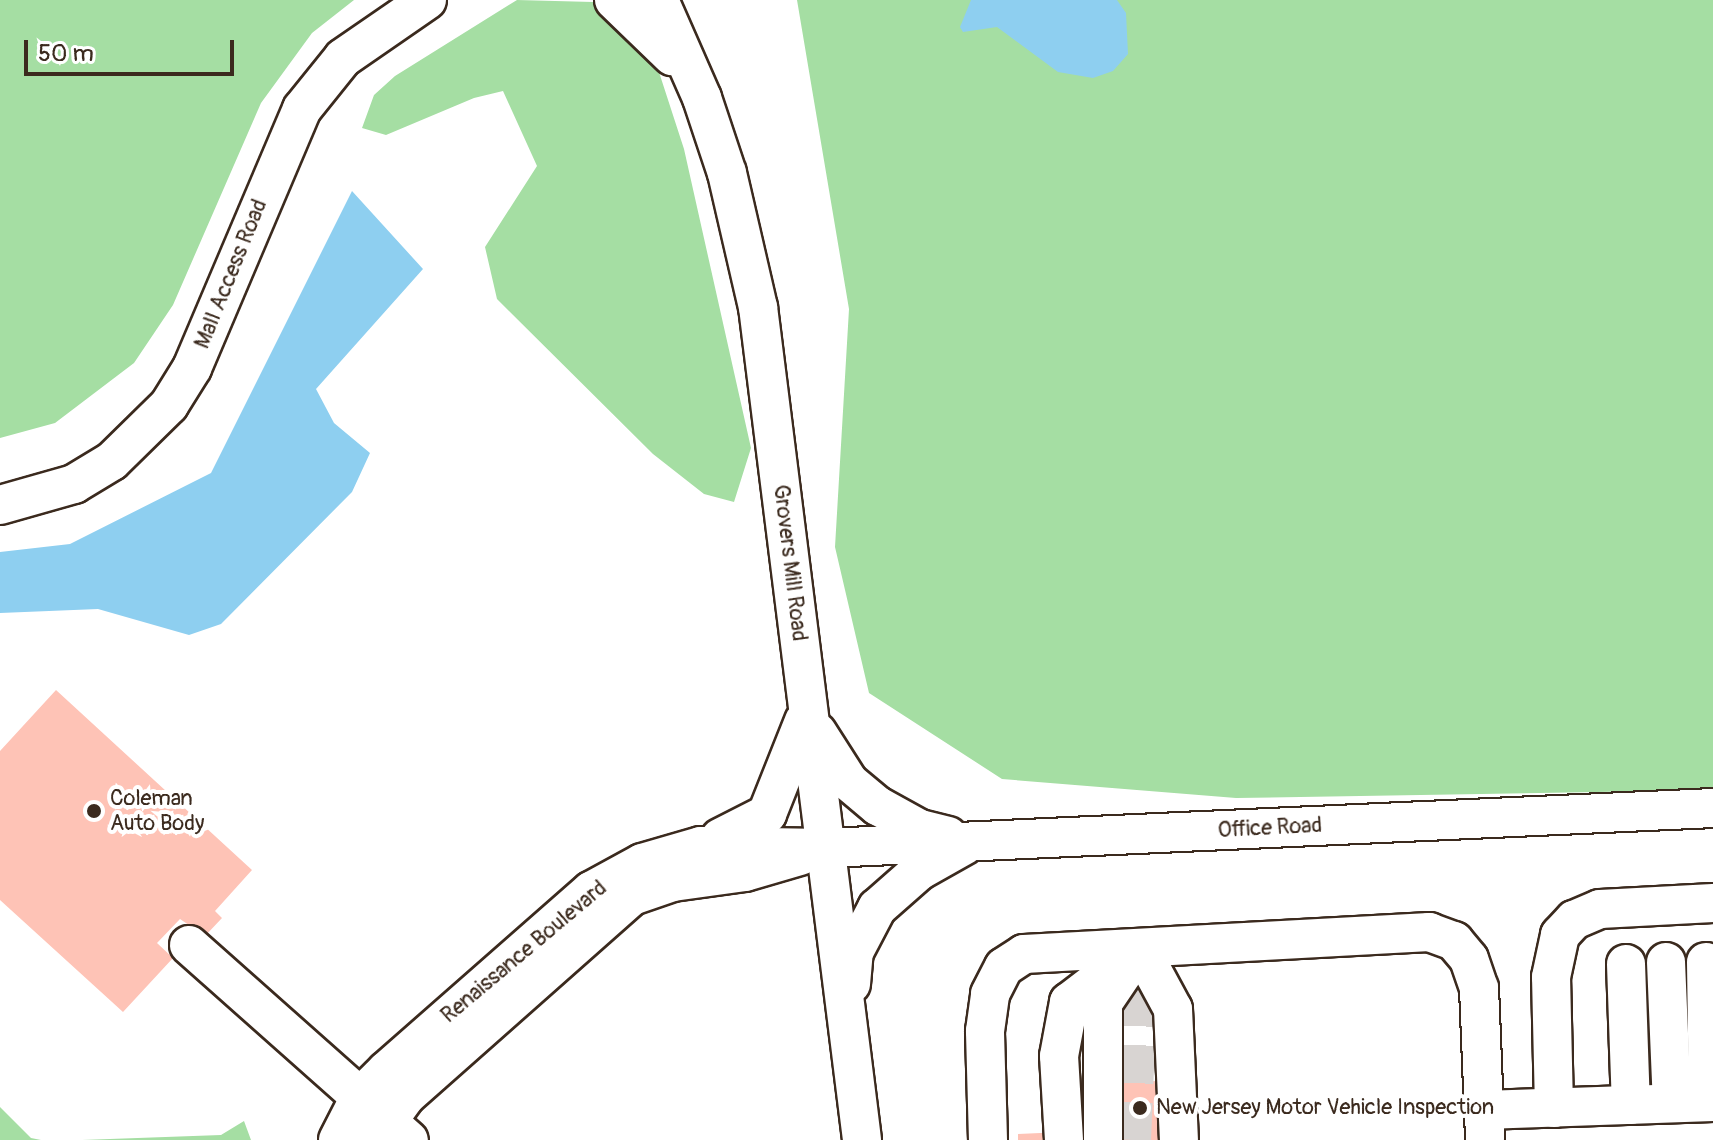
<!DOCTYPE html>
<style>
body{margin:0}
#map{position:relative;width:1713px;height:1140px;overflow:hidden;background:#fff;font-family:Pangolin,sans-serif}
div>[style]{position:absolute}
.green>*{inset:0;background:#a5dea3}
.water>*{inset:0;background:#8ecff0}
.building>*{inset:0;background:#fec3b6}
.minor-tunnel>*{height:38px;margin-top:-19px;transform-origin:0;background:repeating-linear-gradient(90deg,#d8d4d2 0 38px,transparent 0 57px)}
.roads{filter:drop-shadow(2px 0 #3b2a1e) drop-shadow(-2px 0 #3b2a1e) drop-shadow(0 2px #3b2a1e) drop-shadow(0 -2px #3b2a1e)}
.minor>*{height:38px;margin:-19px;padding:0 19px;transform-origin:19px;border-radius:19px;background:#fff}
.dots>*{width:22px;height:22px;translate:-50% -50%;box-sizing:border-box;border:4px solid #fff;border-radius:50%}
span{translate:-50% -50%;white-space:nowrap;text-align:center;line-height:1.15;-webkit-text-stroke:8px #fff;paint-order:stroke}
.street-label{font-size:22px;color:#3b2a1e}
.poi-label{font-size:22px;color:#3b2a1e}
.left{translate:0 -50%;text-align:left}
.scale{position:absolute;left:24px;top:40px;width:210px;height:36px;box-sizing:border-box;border:4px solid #3b2a1e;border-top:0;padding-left:10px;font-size:24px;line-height:28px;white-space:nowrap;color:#3b2a1e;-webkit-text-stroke:6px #fff;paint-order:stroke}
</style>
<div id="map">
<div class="green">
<div style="clip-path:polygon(0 0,354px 0,312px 33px,261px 103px,173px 305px,134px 363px,55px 423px,0 438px)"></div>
<div style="clip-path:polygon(517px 0,593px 2px,626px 28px,658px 69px,684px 149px,751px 448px,734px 502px,704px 494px,653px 454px,497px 299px,485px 247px,537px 166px,503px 91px,474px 98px,386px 135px,362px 128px,374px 95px,395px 76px)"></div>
<div style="clip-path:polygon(797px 0,1713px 0,1713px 790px,1236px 798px,1002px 779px,869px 693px,835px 547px,849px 309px)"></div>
<div style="clip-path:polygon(0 1107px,31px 1138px,41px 1140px,0 1140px)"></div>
<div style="clip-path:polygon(244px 1121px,251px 1140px,82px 1140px,221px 1135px)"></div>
</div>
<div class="water">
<div style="clip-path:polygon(971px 0,1117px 0,1126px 13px,1128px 54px,1113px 71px,1093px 78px,1058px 72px,997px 27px,963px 32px,960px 27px)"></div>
<div style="clip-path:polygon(352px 191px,423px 269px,316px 389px,334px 423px,370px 453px,352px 492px,221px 624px,189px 635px,98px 609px,0 613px,0 552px,70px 544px,211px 473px)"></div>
</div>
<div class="building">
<div style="clip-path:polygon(56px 690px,252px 870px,215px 911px,222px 918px,205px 936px,180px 919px,157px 943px,173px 958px,123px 1012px,0 900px,0 751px)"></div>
<div style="clip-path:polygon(1194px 1079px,1198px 1140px,1018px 1140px,1018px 1134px,1085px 1131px,1082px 1085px)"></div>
</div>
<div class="minor-tunnel">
<div style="left:1132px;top:1140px;width:192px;rotate:-87.6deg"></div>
</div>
<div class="roads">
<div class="minor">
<div style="left:614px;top:0;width:81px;rotate:44deg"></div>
<div style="left:659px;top:0;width:107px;rotate:66.3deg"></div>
<div style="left:702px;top:98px;width:79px;rotate:71.6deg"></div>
<div style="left:727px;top:173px;width:138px;rotate:77deg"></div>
<div style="left:758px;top:307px;width:839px;rotate:82.88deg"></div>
<div style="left:0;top:505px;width:77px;rotate:-15.8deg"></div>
<div style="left:74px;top:484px;width:44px;rotate:-31.2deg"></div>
<div style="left:112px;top:461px;width:80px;rotate:-44.5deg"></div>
<div style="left:169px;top:405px;width:44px;rotate:-58.1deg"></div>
<div style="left:192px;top:368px;width:281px;rotate:-67deg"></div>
<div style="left:302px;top:109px;width:65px;rotate:-51.2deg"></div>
<div style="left:343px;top:58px;width:102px;rotate:-34.6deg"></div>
<div style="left:817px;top:732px;width:59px;rotate:57.4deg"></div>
<div style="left:849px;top:782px;width:38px;rotate:40deg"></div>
<div style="left:878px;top:806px;width:48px;rotate:28.7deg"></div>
<div style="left:920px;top:829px;width:29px;rotate:14deg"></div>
<div style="left:720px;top:838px;width:53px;rotate:-27.1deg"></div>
<div style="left:767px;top:814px;width:100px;rotate:-68.3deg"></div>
<div style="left:189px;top:945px;width:294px;rotate:41.6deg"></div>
<div style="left:1140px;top:948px;width:69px;rotate:61.6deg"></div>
<div style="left:1173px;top:1009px;width:131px;rotate:87.4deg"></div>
<div style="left:1666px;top:962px;width:141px;rotate:87.6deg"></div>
<div style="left:1706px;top:962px;width:140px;rotate:89.2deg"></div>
<div style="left:1626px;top:964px;width:141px;rotate:88deg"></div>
<div style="left:851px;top:984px;width:32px;rotate:-85deg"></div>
<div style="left:854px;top:952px;width:50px;rotate:-62.4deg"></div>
<div style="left:877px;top:908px;width:56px;rotate:-41.4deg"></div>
<div style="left:919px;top:871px;width:53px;rotate:-29.5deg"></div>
<div style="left:1554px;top:1108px;width:131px;rotate:-91.3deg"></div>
<div style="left:1551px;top:977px;width:43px;rotate:-77.9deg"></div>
<div style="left:1560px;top:935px;width:21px;rotate:-47deg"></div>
<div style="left:1574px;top:920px;width:28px;rotate:-23deg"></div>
<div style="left:1600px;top:909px;width:113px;rotate:-3deg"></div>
<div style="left:1484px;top:1110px;width:229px;rotate:-2deg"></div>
<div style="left:338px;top:1140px;width:48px;rotate:-62.9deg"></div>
<div style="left:360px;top:1097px;width:37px;rotate:-45deg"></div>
<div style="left:386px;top:1071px;width:273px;rotate:-41.3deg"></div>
<div style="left:591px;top:891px;width:58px;rotate:-28.8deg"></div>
<div style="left:642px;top:863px;width:61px;rotate:-16.1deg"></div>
<div style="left:701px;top:846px;width:125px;rotate:0.9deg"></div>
<div style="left:826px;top:848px;width:888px;rotate:-2.58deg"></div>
<div style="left:374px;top:1140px;width:54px;rotate:-54deg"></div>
<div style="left:406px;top:1096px;width:302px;rotate:-41.5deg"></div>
<div style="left:632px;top:896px;width:43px;rotate:-18.9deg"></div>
<div style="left:673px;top:882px;width:73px;rotate:-7.9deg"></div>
<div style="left:745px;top:872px;width:57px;rotate:-16.2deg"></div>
<div style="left:988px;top:1140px;width:109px;rotate:-91.6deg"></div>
<div style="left:985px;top:1031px;width:37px;rotate:-82deg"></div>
<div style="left:990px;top:994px;width:30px;rotate:-63deg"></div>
<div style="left:1004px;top:967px;width:24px;rotate:-33deg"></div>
<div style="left:1024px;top:954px;width:406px;rotate:-3.1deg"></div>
<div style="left:1429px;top:932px;width:27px;rotate:20deg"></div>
<div style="left:1454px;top:941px;width:23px;rotate:50deg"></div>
<div style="left:1469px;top:959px;width:31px;rotate:71deg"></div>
<div style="left:1479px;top:988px;width:152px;rotate:87.7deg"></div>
<div style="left:1064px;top:1140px;width:84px;rotate:-93.4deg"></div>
<div style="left:1059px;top:1056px;width:55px;rotate:-79.5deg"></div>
<div style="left:1069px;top:1002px;width:89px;rotate:-37.3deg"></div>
<div style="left:1103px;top:1140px;width:137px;rotate:-90deg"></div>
<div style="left:1103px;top:1003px;width:45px;rotate:-56deg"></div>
</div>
</div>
<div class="dots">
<div style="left:94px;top:811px;background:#3b2a1e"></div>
<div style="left:1140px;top:1108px;background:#3b2a1e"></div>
</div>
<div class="street-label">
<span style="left:231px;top:274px;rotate:-68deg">Mall Access Road</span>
<span style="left:790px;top:563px;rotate:83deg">Grovers Mill Road</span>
<span style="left:1270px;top:828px;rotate:-3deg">Office Road</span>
<span style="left:524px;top:952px;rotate:-40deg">Renaissance Boulevard</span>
</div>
<div class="poi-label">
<span class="left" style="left:110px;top:811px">Coleman<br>Auto Body</span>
<span class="left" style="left:1156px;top:1108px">New Jersey Motor Vehicle Inspection</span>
</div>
<div class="scale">50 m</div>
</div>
